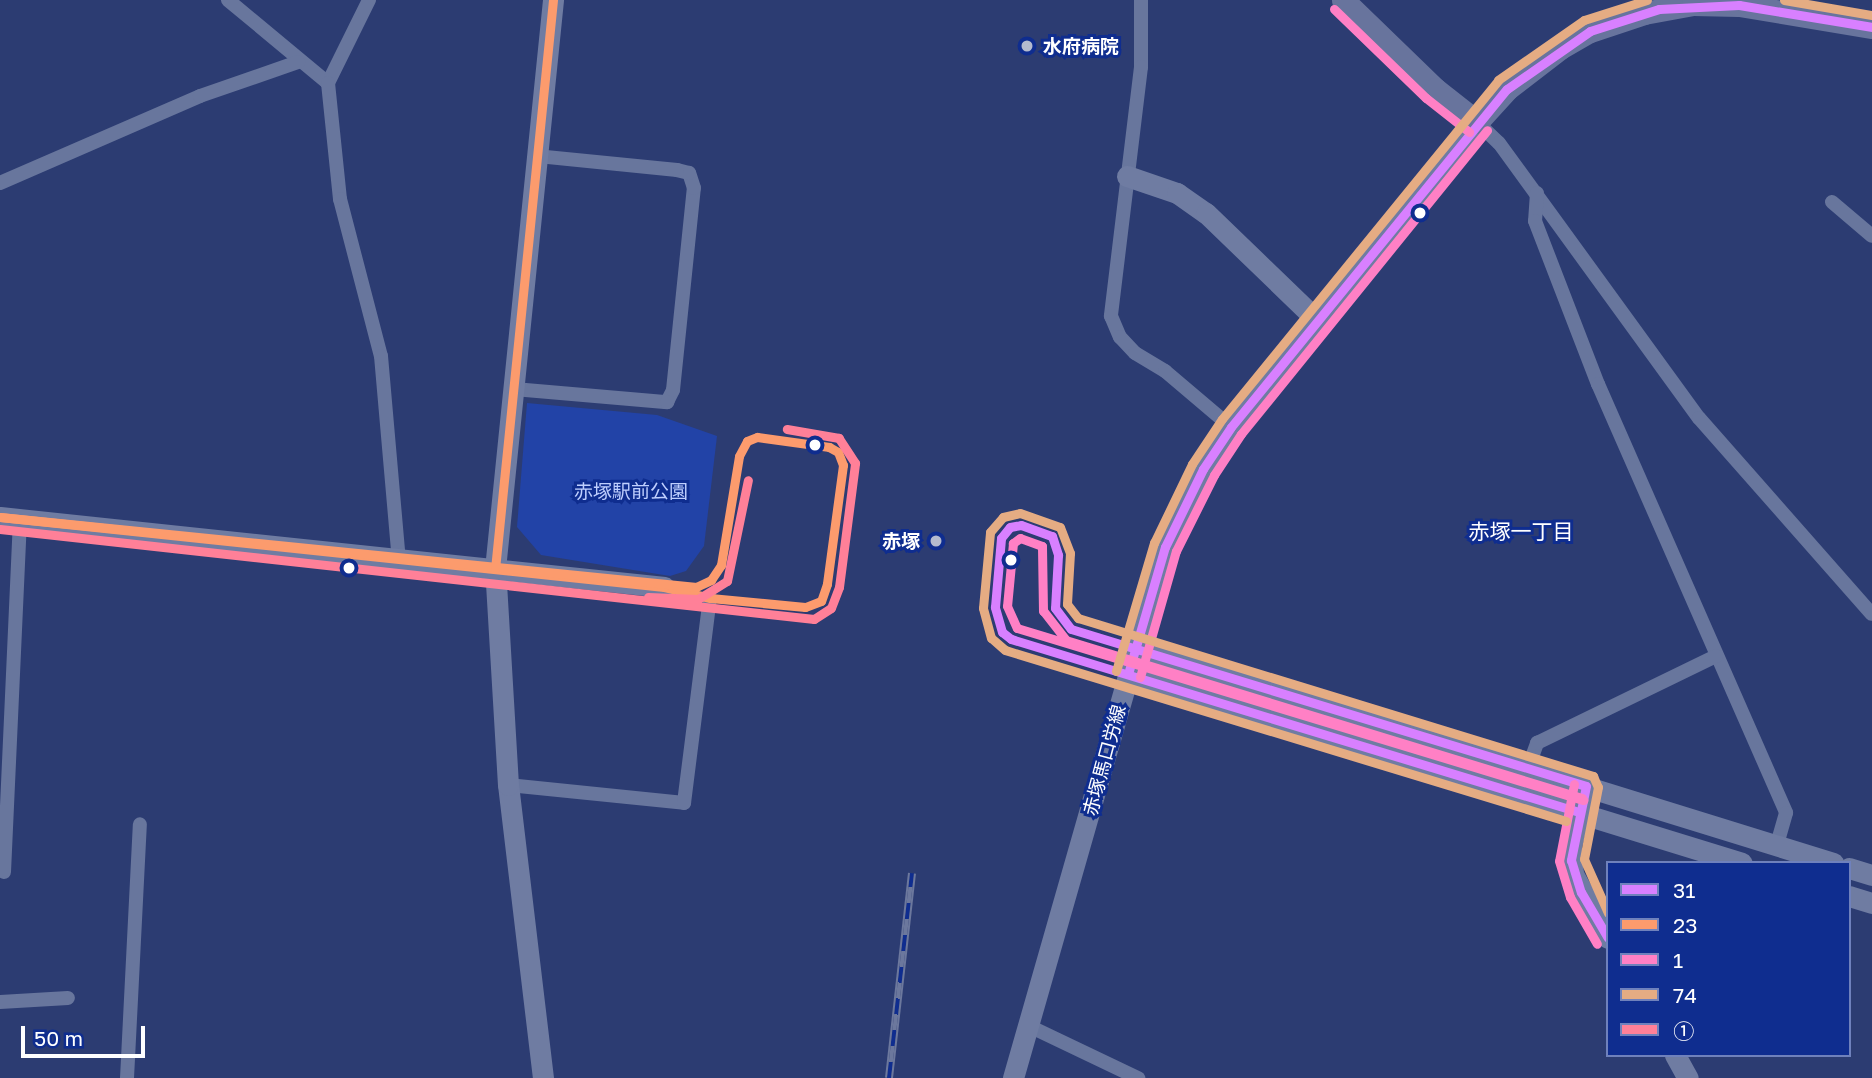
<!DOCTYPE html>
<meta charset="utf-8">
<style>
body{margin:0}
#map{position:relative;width:1872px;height:1078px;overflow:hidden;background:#2c3c72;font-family:"Golos Text","Noto Sans JP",sans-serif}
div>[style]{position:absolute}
.green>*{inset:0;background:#2243a7}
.street>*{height:14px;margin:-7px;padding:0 7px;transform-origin:7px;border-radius:7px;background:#68769d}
.secondary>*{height:21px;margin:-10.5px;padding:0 10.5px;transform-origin:10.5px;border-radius:10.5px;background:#6f7ca2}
.primary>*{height:23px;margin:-11.5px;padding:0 11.5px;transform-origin:11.5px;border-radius:11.5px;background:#68749d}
.rail>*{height:8px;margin-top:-4px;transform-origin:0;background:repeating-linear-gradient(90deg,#0f2d8f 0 16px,#6c789d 0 32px);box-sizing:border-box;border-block:2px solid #6c789d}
.bus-1>*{height:9px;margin:-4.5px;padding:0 4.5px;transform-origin:4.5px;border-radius:4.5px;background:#d880ff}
.bus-2>*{height:9px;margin:-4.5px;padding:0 4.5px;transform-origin:4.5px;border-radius:4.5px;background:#fc9b6d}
.bus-3>*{height:9px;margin:-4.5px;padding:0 4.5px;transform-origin:4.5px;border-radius:4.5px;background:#ff80c5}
.bus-4>*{height:9px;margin:-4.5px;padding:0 4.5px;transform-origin:4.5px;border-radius:4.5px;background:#e5ac83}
.bus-5>*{height:9px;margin:-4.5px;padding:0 4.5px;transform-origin:4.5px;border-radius:4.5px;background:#ff8098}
.dots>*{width:19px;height:19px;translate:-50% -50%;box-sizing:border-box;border:4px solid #0f2d8f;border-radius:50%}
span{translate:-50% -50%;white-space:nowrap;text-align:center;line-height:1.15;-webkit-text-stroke:6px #0f2d8f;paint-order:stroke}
.poi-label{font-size:19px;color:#fff;font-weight:700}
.left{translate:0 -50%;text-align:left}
.right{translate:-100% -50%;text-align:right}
.park-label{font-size:19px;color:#bfcffe}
.street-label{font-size:19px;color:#fff}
.neighbourhood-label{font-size:21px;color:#fff}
.legend{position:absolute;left:1606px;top:861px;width:245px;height:196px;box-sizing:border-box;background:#0f2d8f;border:2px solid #6f81bc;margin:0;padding:9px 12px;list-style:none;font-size:21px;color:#fff}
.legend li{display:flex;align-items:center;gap:14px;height:35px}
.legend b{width:35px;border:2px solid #6f81bc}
.scale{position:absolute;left:21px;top:1026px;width:124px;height:32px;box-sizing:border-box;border:4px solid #fff;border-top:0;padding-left:9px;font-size:21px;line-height:24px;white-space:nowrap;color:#fff;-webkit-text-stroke:5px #0f2d8f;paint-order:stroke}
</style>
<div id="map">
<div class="green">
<div style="clip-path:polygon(527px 403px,657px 415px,717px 436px,704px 546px,686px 571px,670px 576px,541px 555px,517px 527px)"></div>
</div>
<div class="street">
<div style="left:228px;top:0;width:130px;rotate:39.7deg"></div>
<div style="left:369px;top:0;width:93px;rotate:116.3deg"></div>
<div style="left:328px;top:83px;width:117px;rotate:84.1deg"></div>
<div style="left:340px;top:199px;width:162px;rotate:75.4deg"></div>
<div style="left:381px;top:356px;width:205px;rotate:85deg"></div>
<div style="left:1141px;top:0;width:67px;rotate:90deg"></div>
<div style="left:1141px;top:67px;width:251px;rotate:96.9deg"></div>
<div style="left:1111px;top:316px;width:23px;rotate:67deg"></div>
<div style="left:1120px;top:337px;width:22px;rotate:47deg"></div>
<div style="left:1135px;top:353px;width:35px;rotate:31deg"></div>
<div style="left:1165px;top:371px;width:87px;rotate:40.3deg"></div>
<div style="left:1477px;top:122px;width:30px;rotate:44deg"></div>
<div style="left:1499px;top:143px;width:340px;rotate:54deg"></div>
<div style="left:1699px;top:418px;width:261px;rotate:48.6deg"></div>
<div style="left:0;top:183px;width:218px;rotate:-23.5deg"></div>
<div style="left:200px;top:96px;width:104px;rotate:-19.1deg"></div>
<div style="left:1537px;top:193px;width:28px;rotate:94deg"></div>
<div style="left:1535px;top:221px;width:175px;rotate:68.9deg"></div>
<div style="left:1598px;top:384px;width:468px;rotate:66.3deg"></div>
<div style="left:1786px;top:813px;width:33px;rotate:106deg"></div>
<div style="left:1832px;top:202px;width:52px;rotate:40.4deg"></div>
<div style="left:514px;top:389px;width:154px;rotate:4.9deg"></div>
<div style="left:667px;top:402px;width:13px;rotate:-63deg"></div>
<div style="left:673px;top:390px;width:203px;rotate:-84.1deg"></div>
<div style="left:694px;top:188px;width:16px;rotate:-108deg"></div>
<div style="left:689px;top:173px;width:12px;rotate:-166deg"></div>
<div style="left:677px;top:170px;width:142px;rotate:-174.3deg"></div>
<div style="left:1528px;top:768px;width:27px;rotate:-70deg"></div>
<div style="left:1537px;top:743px;width:199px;rotate:-25.9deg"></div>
<div style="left:508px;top:785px;width:177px;rotate:5.8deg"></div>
<div style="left:684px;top:803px;width:207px;rotate:-82.8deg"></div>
<div style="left:4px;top:872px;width:353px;rotate:-87.4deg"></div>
<div style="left:0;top:1002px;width:68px;rotate:-3.4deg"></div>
<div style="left:1031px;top:1027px;width:119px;rotate:25.5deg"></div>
<div style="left:127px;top:1078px;width:254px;rotate:-87.1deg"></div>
</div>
<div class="secondary">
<div style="left:1127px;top:176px;width:53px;rotate:18.8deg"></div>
<div style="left:1177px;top:193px;width:35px;rotate:35deg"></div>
<div style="left:1206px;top:213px;width:156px;rotate:44deg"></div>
<div style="left:0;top:517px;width:668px;rotate:6.02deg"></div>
<div style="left:1135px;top:647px;width:731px;rotate:17.19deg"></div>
<div style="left:1128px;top:674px;width:642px;rotate:17.11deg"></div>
<div style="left:1583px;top:799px;width:49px;rotate:104.3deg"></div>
<div style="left:1571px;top:846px;width:28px;rotate:86deg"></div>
<div style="left:1573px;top:874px;width:73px;rotate:61.3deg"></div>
<div style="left:1849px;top:868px;width:24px;rotate:17deg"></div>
<div style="left:1849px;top:896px;width:24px;rotate:17deg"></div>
<div style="left:1675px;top:1055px;width:26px;rotate:61deg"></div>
<div style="left:543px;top:1078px;width:295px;rotate:-96.8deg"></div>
<div style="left:508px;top:785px;width:216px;rotate:-93.4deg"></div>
<div style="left:495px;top:569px;width:572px;rotate:-84.18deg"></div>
<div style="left:1013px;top:1078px;width:552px;rotate:-74.03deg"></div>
<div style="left:1165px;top:547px;width:40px;rotate:-68deg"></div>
<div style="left:1180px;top:510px;width:97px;rotate:-58.4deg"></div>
<div style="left:1231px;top:427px;width:392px;rotate:-51.1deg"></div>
</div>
<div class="primary">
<div style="left:1343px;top:0;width:128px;rotate:44.1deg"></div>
<div style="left:1435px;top:89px;width:53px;rotate:38.2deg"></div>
<div style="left:1477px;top:122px;width:45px;rotate:-47.7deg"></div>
<div style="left:1507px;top:89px;width:67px;rotate:-37.7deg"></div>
<div style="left:1560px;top:48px;width:34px;rotate:-30deg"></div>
<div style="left:1590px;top:31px;width:57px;rotate:-18.4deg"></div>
<div style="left:1644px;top:13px;width:50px;rotate:-10.4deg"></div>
<div style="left:1693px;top:4px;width:46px;rotate:1.2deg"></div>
<div style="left:1739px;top:5px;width:135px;rotate:9.4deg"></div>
</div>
<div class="rail">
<div style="left:889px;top:1078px;width:206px;rotate:-83.6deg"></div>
</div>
<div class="bus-1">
<div style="left:1128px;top:674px;width:132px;rotate:-73.8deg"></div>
<div style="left:1165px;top:547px;width:87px;rotate:-64deg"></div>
<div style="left:1203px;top:469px;width:50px;rotate:-56.3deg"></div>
<div style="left:1231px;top:427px;width:436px;rotate:-50.8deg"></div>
<div style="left:1507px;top:89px;width:101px;rotate:-34.9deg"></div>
<div style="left:1590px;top:31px;width:72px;rotate:-17.7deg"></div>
<div style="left:1659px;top:9px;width:80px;rotate:-2.9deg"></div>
<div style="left:1739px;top:5px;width:135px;rotate:9.4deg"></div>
<div style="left:1586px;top:786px;width:76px;rotate:101.5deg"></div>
<div style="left:1571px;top:860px;width:34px;rotate:73deg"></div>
<div style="left:1581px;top:892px;width:53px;rotate:59.6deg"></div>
<div style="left:1579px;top:812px;width:594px;rotate:-163.06deg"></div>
<div style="left:1011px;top:639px;width:11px;rotate:-142deg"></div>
<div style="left:1002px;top:632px;width:26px;rotate:-106deg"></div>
<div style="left:995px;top:607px;width:69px;rotate:-85deg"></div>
<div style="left:1001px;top:538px;width:14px;rotate:-51deg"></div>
<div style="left:1010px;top:527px;width:11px;rotate:-10deg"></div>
<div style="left:1021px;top:525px;width:33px;rotate:20deg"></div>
<div style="left:1052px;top:536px;width:20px;rotate:72deg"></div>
<div style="left:1058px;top:555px;width:53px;rotate:93.2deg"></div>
<div style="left:1055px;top:608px;width:26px;rotate:53deg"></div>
<div style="left:1071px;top:629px;width:538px;rotate:16.95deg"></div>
</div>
<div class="bus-2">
<div style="left:757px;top:437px;width:73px;rotate:7.9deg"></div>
<div style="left:829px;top:447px;width:10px;rotate:29deg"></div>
<div style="left:838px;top:452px;width:14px;rotate:69deg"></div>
<div style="left:843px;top:465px;width:120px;rotate:97.7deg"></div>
<div style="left:827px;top:584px;width:18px;rotate:109deg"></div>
<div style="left:821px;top:601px;width:17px;rotate:159deg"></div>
<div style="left:805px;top:607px;width:95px;rotate:-174.6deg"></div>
<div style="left:710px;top:598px;width:47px;rotate:-166.6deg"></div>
<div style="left:664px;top:587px;width:668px;rotate:-173.98deg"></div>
<div style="left:0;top:517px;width:700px;rotate:5.74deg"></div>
<div style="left:696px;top:587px;width:17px;rotate:-25deg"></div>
<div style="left:711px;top:580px;width:18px;rotate:-56deg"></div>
<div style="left:721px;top:565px;width:110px;rotate:-80.6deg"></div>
<div style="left:739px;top:456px;width:17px;rotate:-62deg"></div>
<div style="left:747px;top:441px;width:11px;rotate:-22deg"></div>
<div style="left:495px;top:569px;width:572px;rotate:-84.18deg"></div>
</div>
<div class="bus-3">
<div style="left:1334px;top:9px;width:128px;rotate:44.1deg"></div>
<div style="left:1426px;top:98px;width:55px;rotate:38.3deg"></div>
<div style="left:1140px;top:677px;width:131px;rotate:-74.1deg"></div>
<div style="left:1176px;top:551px;width:85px;rotate:-63.4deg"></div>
<div style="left:1214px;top:475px;width:49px;rotate:-56.6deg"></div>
<div style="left:1241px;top:434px;width:391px;rotate:-51deg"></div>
<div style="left:1574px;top:784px;width:78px;rotate:101deg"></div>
<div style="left:1559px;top:861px;width:38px;rotate:73deg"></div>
<div style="left:1570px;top:897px;width:54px;rotate:60.1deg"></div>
<div style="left:1582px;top:798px;width:540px;rotate:-162.98deg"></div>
<div style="left:1066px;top:640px;width:37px;rotate:-128deg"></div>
<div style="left:1043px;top:611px;width:65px;rotate:-90.9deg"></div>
<div style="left:1042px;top:546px;width:23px;rotate:-160deg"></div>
<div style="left:1020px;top:538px;width:9px;rotate:144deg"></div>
<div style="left:1013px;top:543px;width:63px;rotate:95.4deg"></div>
<div style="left:1007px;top:606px;width:24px;rotate:66deg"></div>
<div style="left:1017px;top:628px;width:592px;rotate:16.9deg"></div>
</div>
<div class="bus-4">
<div style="left:1784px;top:0;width:89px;rotate:9.7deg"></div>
<div style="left:1116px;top:671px;width:134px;rotate:-73.5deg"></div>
<div style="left:1154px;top:543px;width:88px;rotate:-64.3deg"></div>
<div style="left:1192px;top:464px;width:54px;rotate:-56.3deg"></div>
<div style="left:1222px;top:419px;width:437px;rotate:-50.8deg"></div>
<div style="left:1498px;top:80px;width:105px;rotate:-34.9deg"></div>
<div style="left:1584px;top:20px;width:66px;rotate:-17.6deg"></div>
<div style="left:1566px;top:821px;width:586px;rotate:-163.05deg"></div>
<div style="left:1005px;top:650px;width:18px;rotate:-139deg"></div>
<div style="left:991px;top:638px;width:31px;rotate:-105deg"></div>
<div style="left:983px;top:608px;width:76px;rotate:-84.7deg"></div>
<div style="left:990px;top:532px;width:20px;rotate:-49deg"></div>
<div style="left:1003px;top:517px;width:17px;rotate:-13deg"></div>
<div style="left:1020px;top:513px;width:42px;rotate:19.3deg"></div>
<div style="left:1060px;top:527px;width:28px;rotate:69deg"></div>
<div style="left:1070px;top:553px;width:51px;rotate:93.4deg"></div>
<div style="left:1067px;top:604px;width:18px;rotate:52deg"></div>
<div style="left:1078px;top:618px;width:539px;rotate:17.06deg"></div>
<div style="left:1593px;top:776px;width:12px;rotate:66deg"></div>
<div style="left:1598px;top:787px;width:73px;rotate:101deg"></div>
<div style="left:1584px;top:859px;width:59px;rotate:66deg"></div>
</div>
<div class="bus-5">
<div style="left:0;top:529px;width:819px;rotate:6.31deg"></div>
<div style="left:814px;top:619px;width:20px;rotate:-33deg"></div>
<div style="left:831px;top:608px;width:22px;rotate:-69deg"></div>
<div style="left:839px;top:587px;width:125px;rotate:-82.6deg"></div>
<div style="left:855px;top:463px;width:30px;rotate:-123deg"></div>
<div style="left:839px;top:438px;width:53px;rotate:-170.2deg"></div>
<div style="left:648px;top:597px;width:50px;rotate:2.3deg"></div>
<div style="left:698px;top:599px;width:34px;rotate:-32deg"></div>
<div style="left:727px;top:581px;width:103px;rotate:-78.3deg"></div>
</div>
<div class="dots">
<div style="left:1027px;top:46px;background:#b5bbce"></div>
<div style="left:1420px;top:213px;background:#fff"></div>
<div style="left:815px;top:445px;background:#fff"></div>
<div style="left:936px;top:541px;background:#b5bbce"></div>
<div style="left:1011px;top:560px;background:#fff"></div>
<div style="left:349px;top:568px;background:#fff"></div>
</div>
<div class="poi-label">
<span class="left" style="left:1043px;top:46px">水府病院</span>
<span class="right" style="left:920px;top:541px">赤塚</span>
</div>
<div class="park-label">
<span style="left:631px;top:491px">赤塚駅前公園</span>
</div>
<div class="street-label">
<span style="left:1104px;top:760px;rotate:-75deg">赤塚馬口労線</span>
</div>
<div class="neighbourhood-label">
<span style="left:1521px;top:531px">赤塚一丁目</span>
</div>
<ul class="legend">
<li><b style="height:9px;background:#d880ff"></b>31</li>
<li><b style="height:9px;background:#fc9b6d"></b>23</li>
<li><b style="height:9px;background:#ff80c5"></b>1</li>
<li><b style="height:9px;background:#e5ac83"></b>74</li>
<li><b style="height:9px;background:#ff8098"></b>①</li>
</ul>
<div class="scale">50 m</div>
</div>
